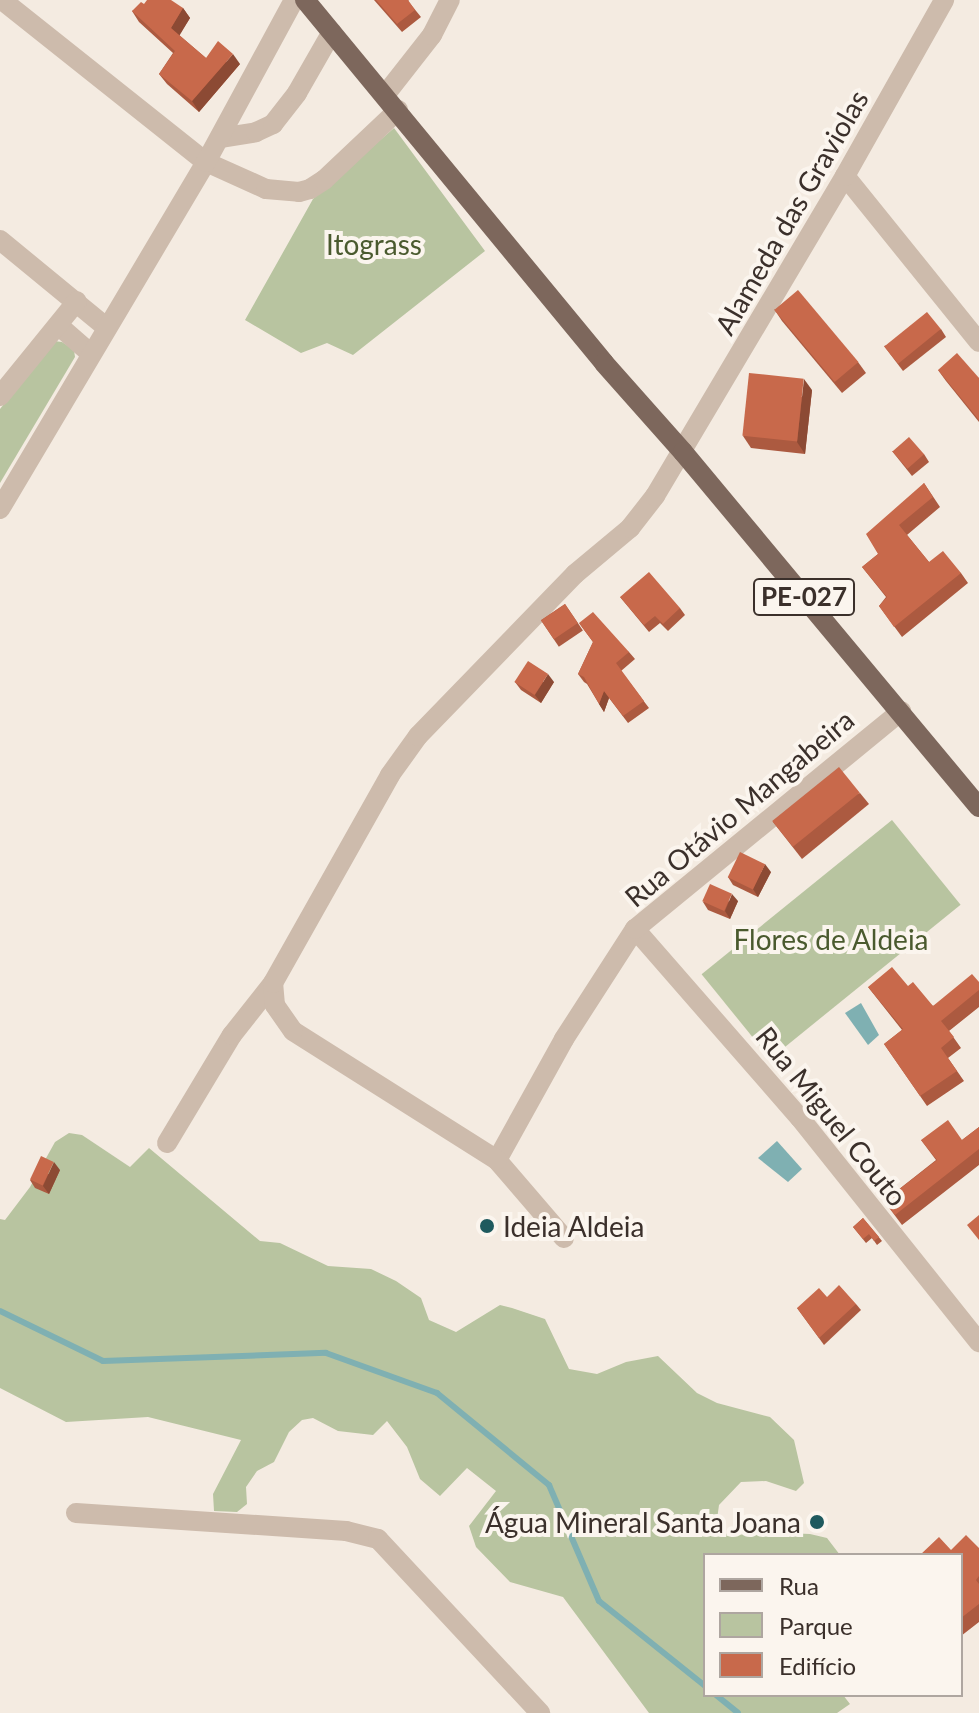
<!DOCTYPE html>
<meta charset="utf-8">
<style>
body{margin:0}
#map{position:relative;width:979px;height:1713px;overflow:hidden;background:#f4ebe1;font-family:Lato,sans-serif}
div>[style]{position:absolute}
.green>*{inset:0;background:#b8c4a0;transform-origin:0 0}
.water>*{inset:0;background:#7fb0b2}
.stream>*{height:6px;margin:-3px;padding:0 3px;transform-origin:3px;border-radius:3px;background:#7fb0b2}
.minor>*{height:20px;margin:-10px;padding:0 10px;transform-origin:10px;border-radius:10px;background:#cdbbac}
.major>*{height:20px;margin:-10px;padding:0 10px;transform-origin:10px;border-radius:10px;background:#7d675c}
.wall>*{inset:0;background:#ac5a40;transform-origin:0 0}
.shaded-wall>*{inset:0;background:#8c4a34}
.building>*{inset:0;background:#c8694b;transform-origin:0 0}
.dots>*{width:22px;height:22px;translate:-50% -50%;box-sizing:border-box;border:4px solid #fbf5ee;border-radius:50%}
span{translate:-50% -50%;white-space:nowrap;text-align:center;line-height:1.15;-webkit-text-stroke:8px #fbf5ee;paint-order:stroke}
.shield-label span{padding:2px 6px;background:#fbf5ee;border:2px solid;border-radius:6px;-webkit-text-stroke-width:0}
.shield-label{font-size:26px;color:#3b302b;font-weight:700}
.street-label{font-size:28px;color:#3b302b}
.park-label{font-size:28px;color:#4a5a2e}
.poi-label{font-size:28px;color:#3b302b}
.left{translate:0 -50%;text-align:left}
.right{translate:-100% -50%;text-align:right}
.legend{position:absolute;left:703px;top:1553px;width:260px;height:144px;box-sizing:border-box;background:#fbf5ee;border:2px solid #aea6a0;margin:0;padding:10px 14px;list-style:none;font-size:24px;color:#3b302b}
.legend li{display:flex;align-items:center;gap:16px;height:40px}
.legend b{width:40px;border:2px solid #aea6a0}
</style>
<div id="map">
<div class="green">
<div style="clip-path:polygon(394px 128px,485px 251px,353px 355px,327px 343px,301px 353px,245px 320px,313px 199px)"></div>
<div style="clip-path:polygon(54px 341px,62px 342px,74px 350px,75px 357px,0 483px,0 409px)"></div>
<div style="left:892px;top:820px;width:109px;height:245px;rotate:51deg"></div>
<div style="clip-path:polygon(69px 1133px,82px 1135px,130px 1167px,149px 1148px,260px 1241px,280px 1243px,328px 1266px,371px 1269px,396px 1281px,421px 1298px,429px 1320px,456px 1332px,500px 1305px,512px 1308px,545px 1319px,569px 1369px,597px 1374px,626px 1362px,658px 1356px,697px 1393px,717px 1403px,770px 1417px,794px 1440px,804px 1483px,796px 1491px,766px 1481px,741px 1482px,719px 1505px,716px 1527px,730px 1536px,762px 1532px,810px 1534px,827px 1538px,840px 1555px,705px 1555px,705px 1695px,843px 1695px,850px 1704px,837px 1713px,649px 1713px,563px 1597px,510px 1582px,476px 1547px,469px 1526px,496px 1491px,467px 1468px,440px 1496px,420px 1479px,407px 1447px,387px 1421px,373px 1435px,338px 1431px,313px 1418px,302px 1420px,289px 1432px,274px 1462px,257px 1471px,246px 1487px,247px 1504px,237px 1512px,214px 1511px,213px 1494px,241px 1440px,148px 1417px,66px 1422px,0 1388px,0 1219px,5px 1220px,30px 1187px,55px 1142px)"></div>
</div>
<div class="water">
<div style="clip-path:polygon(861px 1003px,879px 1035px,868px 1045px,845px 1013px)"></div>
<div style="clip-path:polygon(777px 1141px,802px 1169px,788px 1182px,758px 1158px)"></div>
</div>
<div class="stream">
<div style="left:0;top:1311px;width:114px;rotate:25.9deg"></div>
<div style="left:103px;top:1361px;width:223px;rotate:-2.1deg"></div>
<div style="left:326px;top:1353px;width:118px;rotate:19.8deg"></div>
<div style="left:437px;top:1393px;width:145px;rotate:39.4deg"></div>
<div style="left:549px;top:1485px;width:126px;rotate:66.7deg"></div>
<div style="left:599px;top:1601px;width:136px;rotate:38.7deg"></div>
<div style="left:716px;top:1695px;width:28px;rotate:39deg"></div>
</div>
<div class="minor">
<div style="left:2px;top:0;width:260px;rotate:38.5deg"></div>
<div style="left:206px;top:162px;width:66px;rotate:24.2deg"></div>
<div style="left:266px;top:189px;width:33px;rotate:5deg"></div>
<div style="left:299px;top:192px;width:11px;rotate:-15deg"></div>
<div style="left:310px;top:189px;width:17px;rotate:-33deg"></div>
<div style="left:324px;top:180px;width:102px;rotate:-43.4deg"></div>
<div style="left:385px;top:95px;width:76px;rotate:-51.9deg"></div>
<div style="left:432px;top:35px;width:39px;rotate:-63deg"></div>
<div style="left:220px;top:138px;width:36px;rotate:-9deg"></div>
<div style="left:256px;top:132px;width:19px;rotate:-25deg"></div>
<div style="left:273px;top:124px;width:39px;rotate:-52deg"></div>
<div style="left:297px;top:93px;width:70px;rotate:-60.2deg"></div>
<div style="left:845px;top:176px;width:213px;rotate:51.1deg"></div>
<div style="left:0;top:240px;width:137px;rotate:39.4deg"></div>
<div style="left:58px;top:325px;width:43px;rotate:41.2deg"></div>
<div style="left:0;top:396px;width:122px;rotate:-51deg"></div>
<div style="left:0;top:509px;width:404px;rotate:-59.3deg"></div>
<div style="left:206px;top:162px;width:184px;rotate:-61.5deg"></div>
<div style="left:635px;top:929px;width:251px;rotate:48.9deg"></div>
<div style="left:800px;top:1118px;width:287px;rotate:51.4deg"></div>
<div style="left:167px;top:1143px;width:126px;rotate:-59deg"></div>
<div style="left:232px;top:1035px;width:66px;rotate:-51.7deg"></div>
<div style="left:497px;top:1160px;width:138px;rotate:-61deg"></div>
<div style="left:564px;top:1039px;width:131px;rotate:-57.2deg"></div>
<div style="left:635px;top:929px;width:344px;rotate:-39.3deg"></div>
<div style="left:564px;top:1238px;width:103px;rotate:-130.7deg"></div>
<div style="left:497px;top:1160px;width:241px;rotate:-147.7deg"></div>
<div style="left:293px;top:1031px;width:32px;rotate:-125deg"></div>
<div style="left:275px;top:1005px;width:22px;rotate:-95deg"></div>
<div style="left:273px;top:983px;width:239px;rotate:-60.6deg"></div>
<div style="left:390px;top:775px;width:48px;rotate:-54.3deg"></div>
<div style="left:418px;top:736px;width:226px;rotate:-45.9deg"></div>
<div style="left:575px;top:574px;width:72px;rotate:-39.9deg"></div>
<div style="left:630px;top:528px;width:41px;rotate:-52deg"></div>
<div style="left:655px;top:496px;width:372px;rotate:-59.3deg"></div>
<div style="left:845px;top:176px;width:202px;rotate:-60.6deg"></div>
<div style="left:76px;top:1513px;width:271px;rotate:3.8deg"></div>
<div style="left:346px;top:1531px;width:33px;rotate:14deg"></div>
<div style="left:378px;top:1539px;width:238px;rotate:47deg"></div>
</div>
<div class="major">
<div style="left:305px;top:0;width:470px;rotate:50.5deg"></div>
<div style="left:604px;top:363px;width:119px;rotate:48.4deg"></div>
<div style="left:683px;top:452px;width:462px;rotate:50.2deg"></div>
</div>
<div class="wall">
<div style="clip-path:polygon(374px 0,409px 0,408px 1px,421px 17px,402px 32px)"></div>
<div style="clip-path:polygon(144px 4px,183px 8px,190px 18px,179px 35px,206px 58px,240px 64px,199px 112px,167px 84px,159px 74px,173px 53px,139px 22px,132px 11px)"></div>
<div style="clip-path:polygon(774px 309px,858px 362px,866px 373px,842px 393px,782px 321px)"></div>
<div style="clip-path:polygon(941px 329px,946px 337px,903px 371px,884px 346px)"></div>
<div style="clip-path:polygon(938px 370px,979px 378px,979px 422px,946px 381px)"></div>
<div style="clip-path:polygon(812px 390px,805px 454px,751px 448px,743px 436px)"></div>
<div style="clip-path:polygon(892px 451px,924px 454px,929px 462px,912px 476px)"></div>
<div style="clip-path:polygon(924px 483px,940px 507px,907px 535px,929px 562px,961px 573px,968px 583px,902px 637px,879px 606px,886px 597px,862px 567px,878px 554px)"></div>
<div style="clip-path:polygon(620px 597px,680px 608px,685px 615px,668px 631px,660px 623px,649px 632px)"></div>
<div style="left:565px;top:604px;width:32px;height:29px;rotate:56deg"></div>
<div style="clip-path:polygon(579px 623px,629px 652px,635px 659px,621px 671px,649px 708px,628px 723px,609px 698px,604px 712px,587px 684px,584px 682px,578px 674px,593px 642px)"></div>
<div style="clip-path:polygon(515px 682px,554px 682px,541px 703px,521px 690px)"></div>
<div style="clip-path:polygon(860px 793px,869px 804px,802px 859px,773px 822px)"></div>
<div style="clip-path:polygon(771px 872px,758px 897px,733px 885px,728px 877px)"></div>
<div style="clip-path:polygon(738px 901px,730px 919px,708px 910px,703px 902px)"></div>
<div style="clip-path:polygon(979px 982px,979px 1007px,949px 1031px,961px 1048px,948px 1058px,964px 1081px,927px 1106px,884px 1044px,902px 1030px,868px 987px,908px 986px,933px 1006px)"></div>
<div style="clip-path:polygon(979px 1127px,979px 1165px,902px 1225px,884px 1201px,936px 1160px,921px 1140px,962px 1140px)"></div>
<div style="clip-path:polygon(60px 1170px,49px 1194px,35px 1188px,30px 1180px)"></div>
<div style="clip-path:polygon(863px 1218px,882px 1241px,877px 1245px,872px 1238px,866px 1243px,853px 1227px)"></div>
<div style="clip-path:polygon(856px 1304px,861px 1310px,824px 1345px,797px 1308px)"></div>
<div style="clip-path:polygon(979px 1548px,979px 1622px,961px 1636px,961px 1555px,951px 1550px)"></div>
</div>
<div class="shaded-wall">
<div style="clip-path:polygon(183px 8px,190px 18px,178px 38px,171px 28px)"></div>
<div style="clip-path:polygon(233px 54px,240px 64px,199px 112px,192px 101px)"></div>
<div style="clip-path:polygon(804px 379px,812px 390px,805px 454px,797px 442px)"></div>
<div style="clip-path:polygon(548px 674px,554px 682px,541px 703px,535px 695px)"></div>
<div style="clip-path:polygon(604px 691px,609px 698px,604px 712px,599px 704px)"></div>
<div style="clip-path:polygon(765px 864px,771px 872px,758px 897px,753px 889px)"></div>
<div style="clip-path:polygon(732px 894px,738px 901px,730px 919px,725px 911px)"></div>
<div style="clip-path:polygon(54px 1162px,60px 1170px,49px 1194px,43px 1186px)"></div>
</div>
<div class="building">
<div style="clip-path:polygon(147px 0,171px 0,183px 8px,171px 28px,206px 58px,218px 41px,233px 54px,192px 101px,159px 74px,175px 51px,132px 11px,141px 2px,144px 4px)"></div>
<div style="clip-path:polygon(376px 0,408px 0,415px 10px,397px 24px)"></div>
<div style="left:798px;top:290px;width:94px;height:31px;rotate:50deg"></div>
<div style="left:927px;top:312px;width:22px;height:55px;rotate:51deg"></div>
<div style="clip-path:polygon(957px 353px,979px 378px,979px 420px,938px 370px)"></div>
<div style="left:749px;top:373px;width:55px;height:63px;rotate:6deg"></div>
<div style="left:909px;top:437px;width:23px;height:22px;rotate:49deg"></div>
<div style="clip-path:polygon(924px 483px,933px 497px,899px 525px,929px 562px,943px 551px,961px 573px,894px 627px,879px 606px,887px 597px,862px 567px,878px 554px,866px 534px)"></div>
<div style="clip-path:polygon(649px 572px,680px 608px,663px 624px,655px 616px,644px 625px,620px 597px)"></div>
<div style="left:565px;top:604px;width:23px;height:29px;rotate:56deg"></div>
<div style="clip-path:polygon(593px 612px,629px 652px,616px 663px,644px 701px,623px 716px,604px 691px,599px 704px,584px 677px,578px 674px,593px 642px,579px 623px)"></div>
<div style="left:528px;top:661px;width:24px;height:25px;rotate:33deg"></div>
<div style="left:839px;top:767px;width:33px;height:86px;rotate:51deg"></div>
<div style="left:740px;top:852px;width:28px;height:28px;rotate:26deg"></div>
<div style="left:710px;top:884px;width:24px;height:19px;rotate:24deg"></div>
<div style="clip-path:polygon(892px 967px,908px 986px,913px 982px,933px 1006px,972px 974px,979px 982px,979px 990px,941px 1021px,954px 1037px,941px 1048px,957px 1071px,920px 1096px,884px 1044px,903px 1029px,868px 987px)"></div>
<div style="clip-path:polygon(948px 1120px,962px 1140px,979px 1127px,979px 1149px,895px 1215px,884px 1201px,937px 1160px,921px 1140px)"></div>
<div style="left:41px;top:1156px;width:14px;height:26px;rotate:25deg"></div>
<div style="clip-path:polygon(979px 1215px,979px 1240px,967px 1225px)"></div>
<div style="clip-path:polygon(863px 1218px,879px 1237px,874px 1241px,869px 1234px,863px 1239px,853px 1227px)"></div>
<div style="clip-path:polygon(839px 1285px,856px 1304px,819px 1338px,797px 1308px,819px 1288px,827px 1297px)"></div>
<div style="clip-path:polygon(966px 1535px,979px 1548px,979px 1576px,976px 1580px,979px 1584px,979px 1604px,961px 1618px,961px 1555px,920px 1555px,939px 1537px,951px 1550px)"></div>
</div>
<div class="dots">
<div style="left:487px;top:1226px;background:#1f5a5e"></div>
<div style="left:817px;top:1522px;background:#1f5a5e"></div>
</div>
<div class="shield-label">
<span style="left:804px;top:597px">PE-027</span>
</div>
<div class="street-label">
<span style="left:791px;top:212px;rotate:-60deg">Alameda das Graviolas</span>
<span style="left:739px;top:808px;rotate:-40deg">Rua Otávio Mangabeira</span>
<span style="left:832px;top:1116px;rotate:51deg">Rua Miguel Couto</span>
</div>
<div class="park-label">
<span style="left:374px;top:244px">Itograss</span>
<span style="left:831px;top:939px">Flores de Aldeia</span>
</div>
<div class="poi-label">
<span class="left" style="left:503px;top:1226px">Ideia Aldeia</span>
<span class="right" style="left:801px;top:1522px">Água Mineral Santa Joana</span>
</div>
<ul class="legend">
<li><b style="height:10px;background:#7d675c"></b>Rua</li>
<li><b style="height:22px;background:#b8c4a0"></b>Parque</li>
<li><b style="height:22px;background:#c8694b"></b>Edifício</li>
</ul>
</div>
